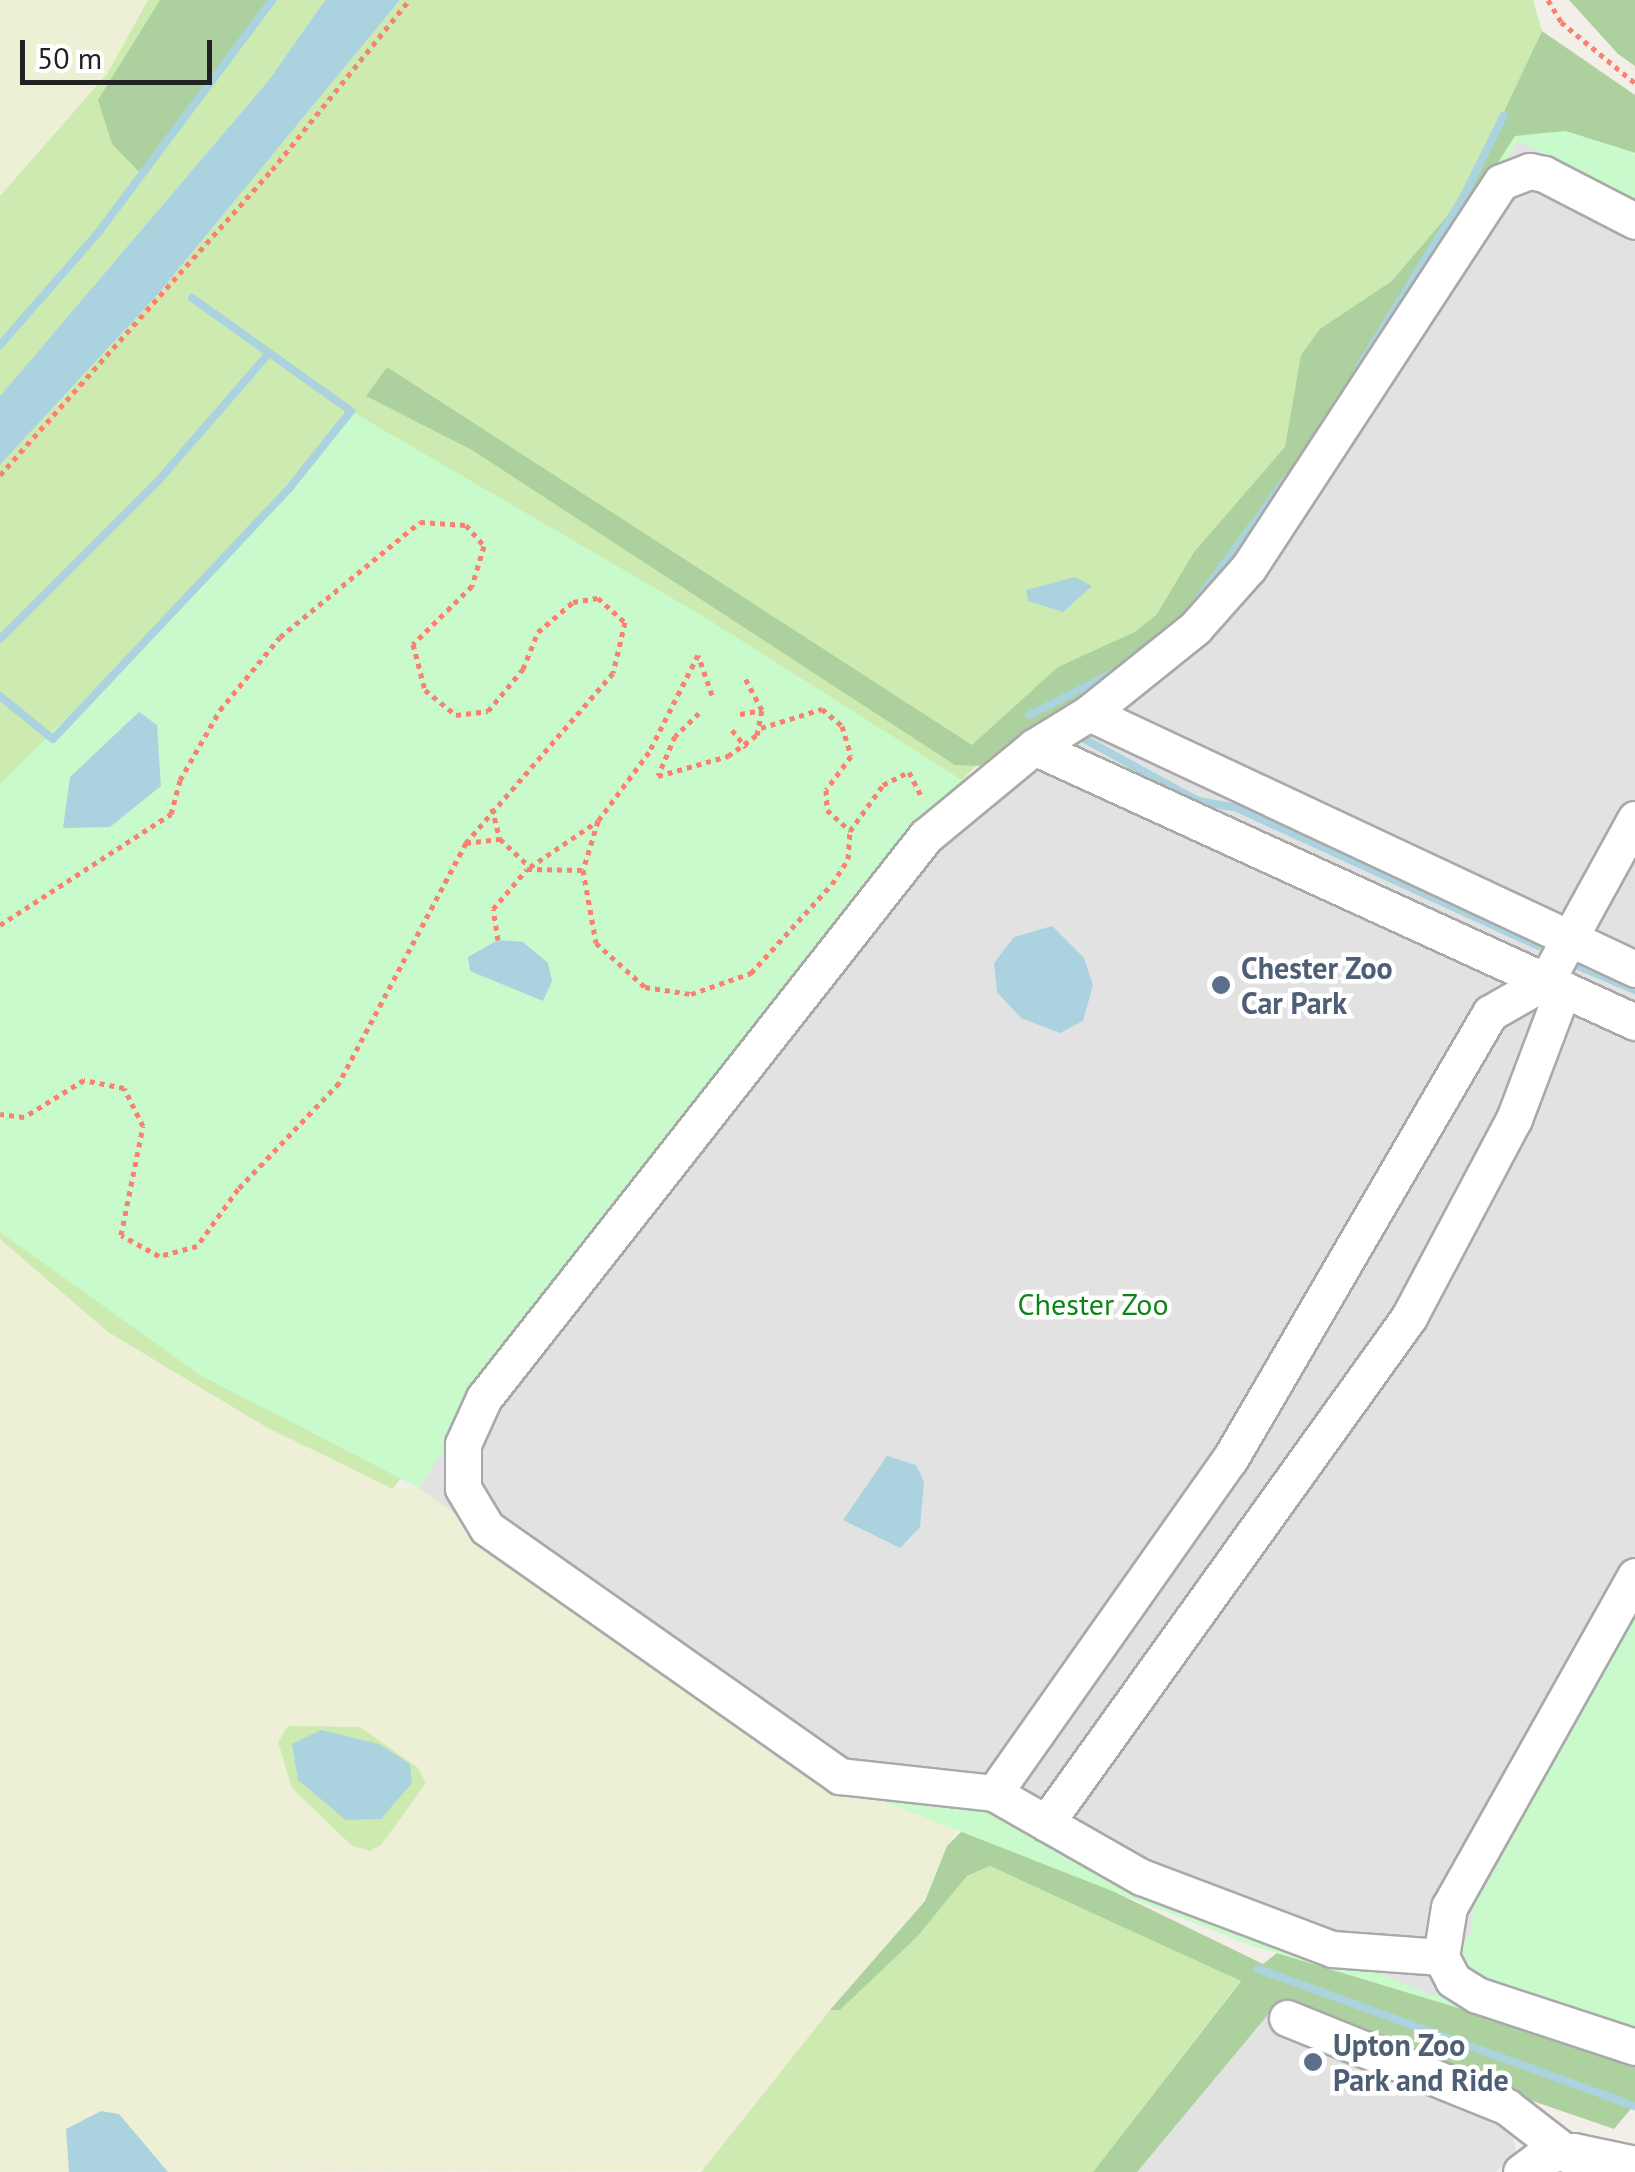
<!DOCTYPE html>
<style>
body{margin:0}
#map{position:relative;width:1635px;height:2172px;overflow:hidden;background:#f2efe9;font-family:"PT Sans",sans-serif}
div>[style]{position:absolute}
.farmland>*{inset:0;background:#eef0d5}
.grass>*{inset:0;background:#cdebb0}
.forest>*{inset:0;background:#add19e}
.park>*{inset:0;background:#c8facc}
.parking>*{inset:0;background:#e2e2e2}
.water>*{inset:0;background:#aad3df}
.stream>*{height:8px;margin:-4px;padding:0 4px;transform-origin:4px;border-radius:4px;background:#aad3df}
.path>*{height:5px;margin-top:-2.5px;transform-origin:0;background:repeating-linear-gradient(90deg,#fa8072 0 5px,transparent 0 10px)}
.roads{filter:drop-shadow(2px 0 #a9a9a9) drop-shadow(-2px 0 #a9a9a9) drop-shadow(0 2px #a9a9a9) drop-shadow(0 -2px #a9a9a9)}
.minor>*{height:35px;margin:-17.5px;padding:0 17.5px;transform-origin:17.5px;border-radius:17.5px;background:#fff}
.dots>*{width:28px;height:28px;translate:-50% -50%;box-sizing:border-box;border:5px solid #fff;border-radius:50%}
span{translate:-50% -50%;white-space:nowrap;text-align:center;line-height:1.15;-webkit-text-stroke:9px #fff;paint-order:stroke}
.service-label{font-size:30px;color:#4e5e75;font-weight:700}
.left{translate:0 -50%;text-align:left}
.park-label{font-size:30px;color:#0c8416}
.scale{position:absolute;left:20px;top:40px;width:192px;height:45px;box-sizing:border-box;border:5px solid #222;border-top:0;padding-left:12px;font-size:30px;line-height:35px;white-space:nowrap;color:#222;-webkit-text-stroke:8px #fff;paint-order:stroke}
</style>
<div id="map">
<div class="farmland">
<div style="clip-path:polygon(0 0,148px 0,107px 74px,0 196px)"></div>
<div style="clip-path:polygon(0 1239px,108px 1332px,266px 1427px,393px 1489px,419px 1488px,968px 1801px,925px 1901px,701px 2171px,0 2172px)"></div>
</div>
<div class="grass">
<div style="clip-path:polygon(148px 0,325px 0,269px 80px,0 396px,0 196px,107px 74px)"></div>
<div style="clip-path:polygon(400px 0,1533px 0,1542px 31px,1464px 196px,1186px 617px,979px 763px,868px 874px,525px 1306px,393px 1489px,266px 1427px,108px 1332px,0 1239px,0 465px,158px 294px)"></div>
<div style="clip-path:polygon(288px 1726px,360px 1727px,417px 1767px,426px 1783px,381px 1845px,369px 1851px,351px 1845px,292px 1788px,278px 1742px)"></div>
<div style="clip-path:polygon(990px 1866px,1241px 1980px,1093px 2172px,701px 2172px,830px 2010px,840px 2010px,917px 1937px,967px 1876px)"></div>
</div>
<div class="forest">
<div style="clip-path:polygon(160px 0,272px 0,142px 175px,112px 144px,98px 100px)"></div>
<div style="clip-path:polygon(1569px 0,1635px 0,1635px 66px,1618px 54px)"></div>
<div style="clip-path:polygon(1542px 31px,1635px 95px,1635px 153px,1565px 131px,1279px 506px,1159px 649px,985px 766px,955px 765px,472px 450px,366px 396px,387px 367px,972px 745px,1058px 667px,1135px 632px,1157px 614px,1194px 552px,1285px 447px,1301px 355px,1320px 329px,1392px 281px,1464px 196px)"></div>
<div style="clip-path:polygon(971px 1822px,1263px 1964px,1277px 1953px,1635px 2061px,1635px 2104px,1614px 2129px,1271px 2011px,1154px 2172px,1093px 2172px,1241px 1981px,990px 1866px,967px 1876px,917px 1937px,840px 2010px,830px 2010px,925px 1901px,947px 1846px)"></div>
</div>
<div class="park">
<div style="clip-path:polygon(1565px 131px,1635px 153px,1635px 2061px,1250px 1945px,834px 1782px,419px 1488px,200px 1375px,0 1232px,0 784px,180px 605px,351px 411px,701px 615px,962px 780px,1159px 649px,1279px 506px,1515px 136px)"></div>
</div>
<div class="parking">
<div style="clip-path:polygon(1518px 141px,1635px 198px,1635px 1609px,1474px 1898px,1471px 1931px,1434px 1996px,968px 1801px,834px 1782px,419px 1488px,483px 1390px,937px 816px,1163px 652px,1274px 534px)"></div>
<div style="clip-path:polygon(1271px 2011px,1507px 2107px,1516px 2151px,1496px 2172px,1137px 2172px)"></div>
</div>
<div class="water">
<div style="clip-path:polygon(325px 0,400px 0,158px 294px,0 465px,0 396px,269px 80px)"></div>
<div style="clip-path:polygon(1075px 577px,1092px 586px,1063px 612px,1028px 601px,1026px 590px)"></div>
<div style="clip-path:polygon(139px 712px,157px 725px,161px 786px,110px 827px,63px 828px,70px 777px)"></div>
<div style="clip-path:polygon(1052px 926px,1084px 958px,1093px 985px,1083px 1021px,1060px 1033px,1021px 1018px,997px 992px,994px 963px,1014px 937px)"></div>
<div style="clip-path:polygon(498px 940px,523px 942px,548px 963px,552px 981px,543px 1001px,470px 971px,468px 957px)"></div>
<div style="clip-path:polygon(887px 1456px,916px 1465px,924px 1482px,920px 1527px,900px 1548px,843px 1520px)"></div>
<div style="clip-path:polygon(321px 1730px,379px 1744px,410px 1764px,412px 1783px,381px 1819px,346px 1820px,298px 1780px,292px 1744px)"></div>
<div style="clip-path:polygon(101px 2111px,119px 2114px,168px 2172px,69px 2172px,66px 2129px)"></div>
</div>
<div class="stream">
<div style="left:0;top:345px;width:149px;rotate:-48.8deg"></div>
<div style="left:98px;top:233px;width:291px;rotate:-53.2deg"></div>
<div style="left:1358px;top:369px;width:203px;rotate:-58.5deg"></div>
<div style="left:1464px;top:196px;width:90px;rotate:-63.7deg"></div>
<div style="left:1199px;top:598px;width:150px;rotate:-53.7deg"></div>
<div style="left:0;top:639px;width:225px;rotate:-45deg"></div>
<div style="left:159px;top:480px;width:167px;rotate:-49.1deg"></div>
<div style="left:0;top:696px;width:68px;rotate:39.1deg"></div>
<div style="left:53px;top:739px;width:347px;rotate:-46.7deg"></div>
<div style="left:291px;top:486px;width:96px;rotate:-51.3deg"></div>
<div style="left:351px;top:411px;width:195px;rotate:-144.6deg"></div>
<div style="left:1029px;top:715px;width:101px;rotate:-26.6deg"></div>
<div style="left:1077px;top:735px;width:138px;rotate:28.6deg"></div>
<div style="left:1198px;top:801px;width:40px;rotate:10deg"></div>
<div style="left:1237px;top:808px;width:331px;rotate:24.6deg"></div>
<div style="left:1576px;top:965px;width:64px;rotate:23deg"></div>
<div style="left:1258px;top:1969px;width:401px;rotate:20deg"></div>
</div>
<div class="path">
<div style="left:1548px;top:0;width:26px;rotate:59deg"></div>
<div style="left:1561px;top:22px;width:96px;rotate:39.5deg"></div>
<div style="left:0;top:475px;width:409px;rotate:-48.3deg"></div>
<div style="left:272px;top:170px;width:218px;rotate:-51.1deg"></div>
<div style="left:712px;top:695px;width:42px;rotate:-109.3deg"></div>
<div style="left:698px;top:655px;width:109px;rotate:116.8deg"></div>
<div style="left:649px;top:752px;width:86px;rotate:126.5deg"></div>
<div style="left:598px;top:821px;width:51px;rotate:107deg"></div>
<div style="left:583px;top:870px;width:74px;rotate:79.9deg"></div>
<div style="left:596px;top:943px;width:66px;rotate:41.9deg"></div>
<div style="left:645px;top:987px;width:47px;rotate:8.7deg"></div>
<div style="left:691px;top:994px;width:64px;rotate:-19.3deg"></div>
<div style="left:751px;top:973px;width:120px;rotate:-47.7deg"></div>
<div style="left:832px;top:884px;width:30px;rotate:-57deg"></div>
<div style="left:848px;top:859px;width:28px;rotate:-86deg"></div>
<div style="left:850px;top:831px;width:57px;rotate:-54.3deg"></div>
<div style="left:883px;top:785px;width:29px;rotate:-27deg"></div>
<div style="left:909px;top:772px;width:30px;rotate:63deg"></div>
<div style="left:699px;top:713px;width:33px;rotate:136deg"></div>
<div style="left:675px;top:736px;width:43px;rotate:113deg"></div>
<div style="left:658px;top:776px;width:73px;rotate:-15.9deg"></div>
<div style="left:728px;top:756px;width:36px;rotate:-36deg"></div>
<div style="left:757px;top:735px;width:25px;rotate:-79deg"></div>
<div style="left:762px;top:710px;width:38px;rotate:-118deg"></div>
<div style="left:740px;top:714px;width:22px;rotate:-10deg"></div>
<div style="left:761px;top:728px;width:64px;rotate:-17.3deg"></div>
<div style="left:822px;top:709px;width:26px;rotate:40deg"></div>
<div style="left:842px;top:726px;width:31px;rotate:73deg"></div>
<div style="left:851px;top:756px;width:42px;rotate:126.3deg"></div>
<div style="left:826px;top:790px;width:20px;rotate:87deg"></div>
<div style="left:827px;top:810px;width:31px;rotate:42deg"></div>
<div style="left:732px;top:730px;width:22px;rotate:51deg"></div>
<div style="left:492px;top:808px;width:32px;rotate:76deg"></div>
<div style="left:500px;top:839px;width:41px;rotate:43deg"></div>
<div style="left:530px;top:867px;width:82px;rotate:-34.1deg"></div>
<div style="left:466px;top:843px;width:34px;rotate:-7deg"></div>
<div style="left:0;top:925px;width:204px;rotate:-33deg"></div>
<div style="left:171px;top:814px;width:35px;rotate:-75deg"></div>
<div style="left:180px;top:780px;width:81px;rotate:-60.3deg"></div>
<div style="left:220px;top:710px;width:94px;rotate:-50.6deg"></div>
<div style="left:280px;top:637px;width:181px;rotate:-39.4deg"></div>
<div style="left:420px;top:522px;width:46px;rotate:3.7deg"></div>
<div style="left:466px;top:525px;width:28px;rotate:49deg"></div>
<div style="left:484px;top:546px;width:42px;rotate:106.7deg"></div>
<div style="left:472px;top:586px;width:83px;rotate:135.5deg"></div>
<div style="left:413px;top:644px;width:48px;rotate:75.4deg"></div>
<div style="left:425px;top:690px;width:40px;rotate:39deg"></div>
<div style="left:456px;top:715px;width:32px;rotate:-7deg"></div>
<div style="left:488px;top:711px;width:55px;rotate:-50.2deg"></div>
<div style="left:523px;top:669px;width:40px;rotate:-68deg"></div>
<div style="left:538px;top:632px;width:46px;rotate:-40.6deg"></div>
<div style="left:573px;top:602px;width:25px;rotate:-9deg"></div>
<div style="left:598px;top:598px;width:36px;rotate:42deg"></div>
<div style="left:625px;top:622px;width:52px;rotate:103.2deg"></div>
<div style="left:613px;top:673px;width:225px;rotate:130.9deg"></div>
<div style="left:466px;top:843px;width:272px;rotate:117.9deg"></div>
<div style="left:339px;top:1083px;width:146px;rotate:133.6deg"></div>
<div style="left:238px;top:1189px;width:70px;rotate:125.7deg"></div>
<div style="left:197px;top:1246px;width:39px;rotate:165deg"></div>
<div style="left:159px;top:1256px;width:43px;rotate:-151.1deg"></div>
<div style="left:121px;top:1235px;width:111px;rotate:-78.6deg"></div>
<div style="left:143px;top:1126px;width:42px;rotate:-116.6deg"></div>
<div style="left:124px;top:1088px;width:41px;rotate:-168.7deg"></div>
<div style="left:84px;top:1080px;width:70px;rotate:148.3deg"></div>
<div style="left:24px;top:1117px;width:24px;rotate:-173deg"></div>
<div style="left:498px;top:940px;width:31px;rotate:-99deg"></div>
<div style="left:493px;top:909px;width:52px;rotate:-49.6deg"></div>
<div style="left:527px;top:869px;width:56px;rotate:1deg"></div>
</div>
<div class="roads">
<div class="minor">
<div style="left:1089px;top:713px;width:136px;rotate:-38.7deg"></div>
<div style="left:1195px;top:628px;width:81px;rotate:-48.5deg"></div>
<div style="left:1249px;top:567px;width:460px;rotate:-56.8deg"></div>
<div style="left:1501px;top:182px;width:31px;rotate:-21deg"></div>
<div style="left:1530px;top:171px;width:14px;rotate:12deg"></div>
<div style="left:1544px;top:174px;width:102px;rotate:27.3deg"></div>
<div style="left:1034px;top:747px;width:65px;rotate:-31.7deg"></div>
<div style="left:1089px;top:713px;width:603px;rotate:25.12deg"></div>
<div style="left:1635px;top:1576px;width:380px;rotate:119.3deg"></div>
<div style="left:1449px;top:1907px;width:51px;rotate:99.1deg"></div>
<div style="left:1441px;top:1957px;width:26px;rotate:62deg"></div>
<div style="left:1453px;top:1980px;width:28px;rotate:32deg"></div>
<div style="left:1477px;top:1995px;width:166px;rotate:18.2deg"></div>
<div style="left:994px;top:1793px;width:409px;rotate:-54.8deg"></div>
<div style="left:1230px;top:1459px;width:516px;rotate:-59.76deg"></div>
<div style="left:1490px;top:1013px;width:64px;rotate:-29.7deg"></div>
<div style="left:1546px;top:981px;width:185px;rotate:-61.2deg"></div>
<div style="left:1046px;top:1823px;width:623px;rotate:-54.34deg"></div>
<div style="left:1409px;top:1317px;width:224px;rotate:-62.1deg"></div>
<div style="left:1514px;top:1119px;width:139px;rotate:-69.3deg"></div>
<div style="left:1441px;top:1957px;width:109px;rotate:-175.8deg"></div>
<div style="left:1332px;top:1949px;width:204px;rotate:-159.3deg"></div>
<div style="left:1141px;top:1877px;width:169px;rotate:-150.3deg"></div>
<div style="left:994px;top:1793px;width:155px;rotate:-173.7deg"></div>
<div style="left:840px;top:1776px;width:431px;rotate:-144.9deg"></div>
<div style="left:487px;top:1528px;width:47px;rotate:-121deg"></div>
<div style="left:463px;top:1488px;width:44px;rotate:-90deg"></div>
<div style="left:463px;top:1444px;width:51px;rotate:-65.5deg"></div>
<div style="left:484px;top:1398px;width:715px;rotate:-51.82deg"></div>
<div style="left:926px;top:836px;width:140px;rotate:-39.5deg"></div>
<div style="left:1034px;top:747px;width:661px;rotate:24.59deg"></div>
<div style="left:1287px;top:2018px;width:237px;rotate:22deg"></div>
<div style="left:1507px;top:2107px;width:106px;rotate:37.7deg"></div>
<div style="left:1521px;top:2172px;width:26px;rotate:-37deg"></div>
<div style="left:1542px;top:2156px;width:32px;rotate:-9deg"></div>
<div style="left:1574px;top:2151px;width:62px;rotate:12deg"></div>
</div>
</div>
<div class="dots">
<div style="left:1221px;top:985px;background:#5c6f8a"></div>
<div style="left:1313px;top:2062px;background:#5c6f8a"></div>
</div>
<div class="service-label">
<span class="left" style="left:1241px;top:985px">Chester Zoo<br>Car Park</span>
<span class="left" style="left:1333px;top:2062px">Upton Zoo<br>Park and Ride</span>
</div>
<div class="park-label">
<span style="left:1093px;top:1304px">Chester Zoo</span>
</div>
<div class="scale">50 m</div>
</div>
